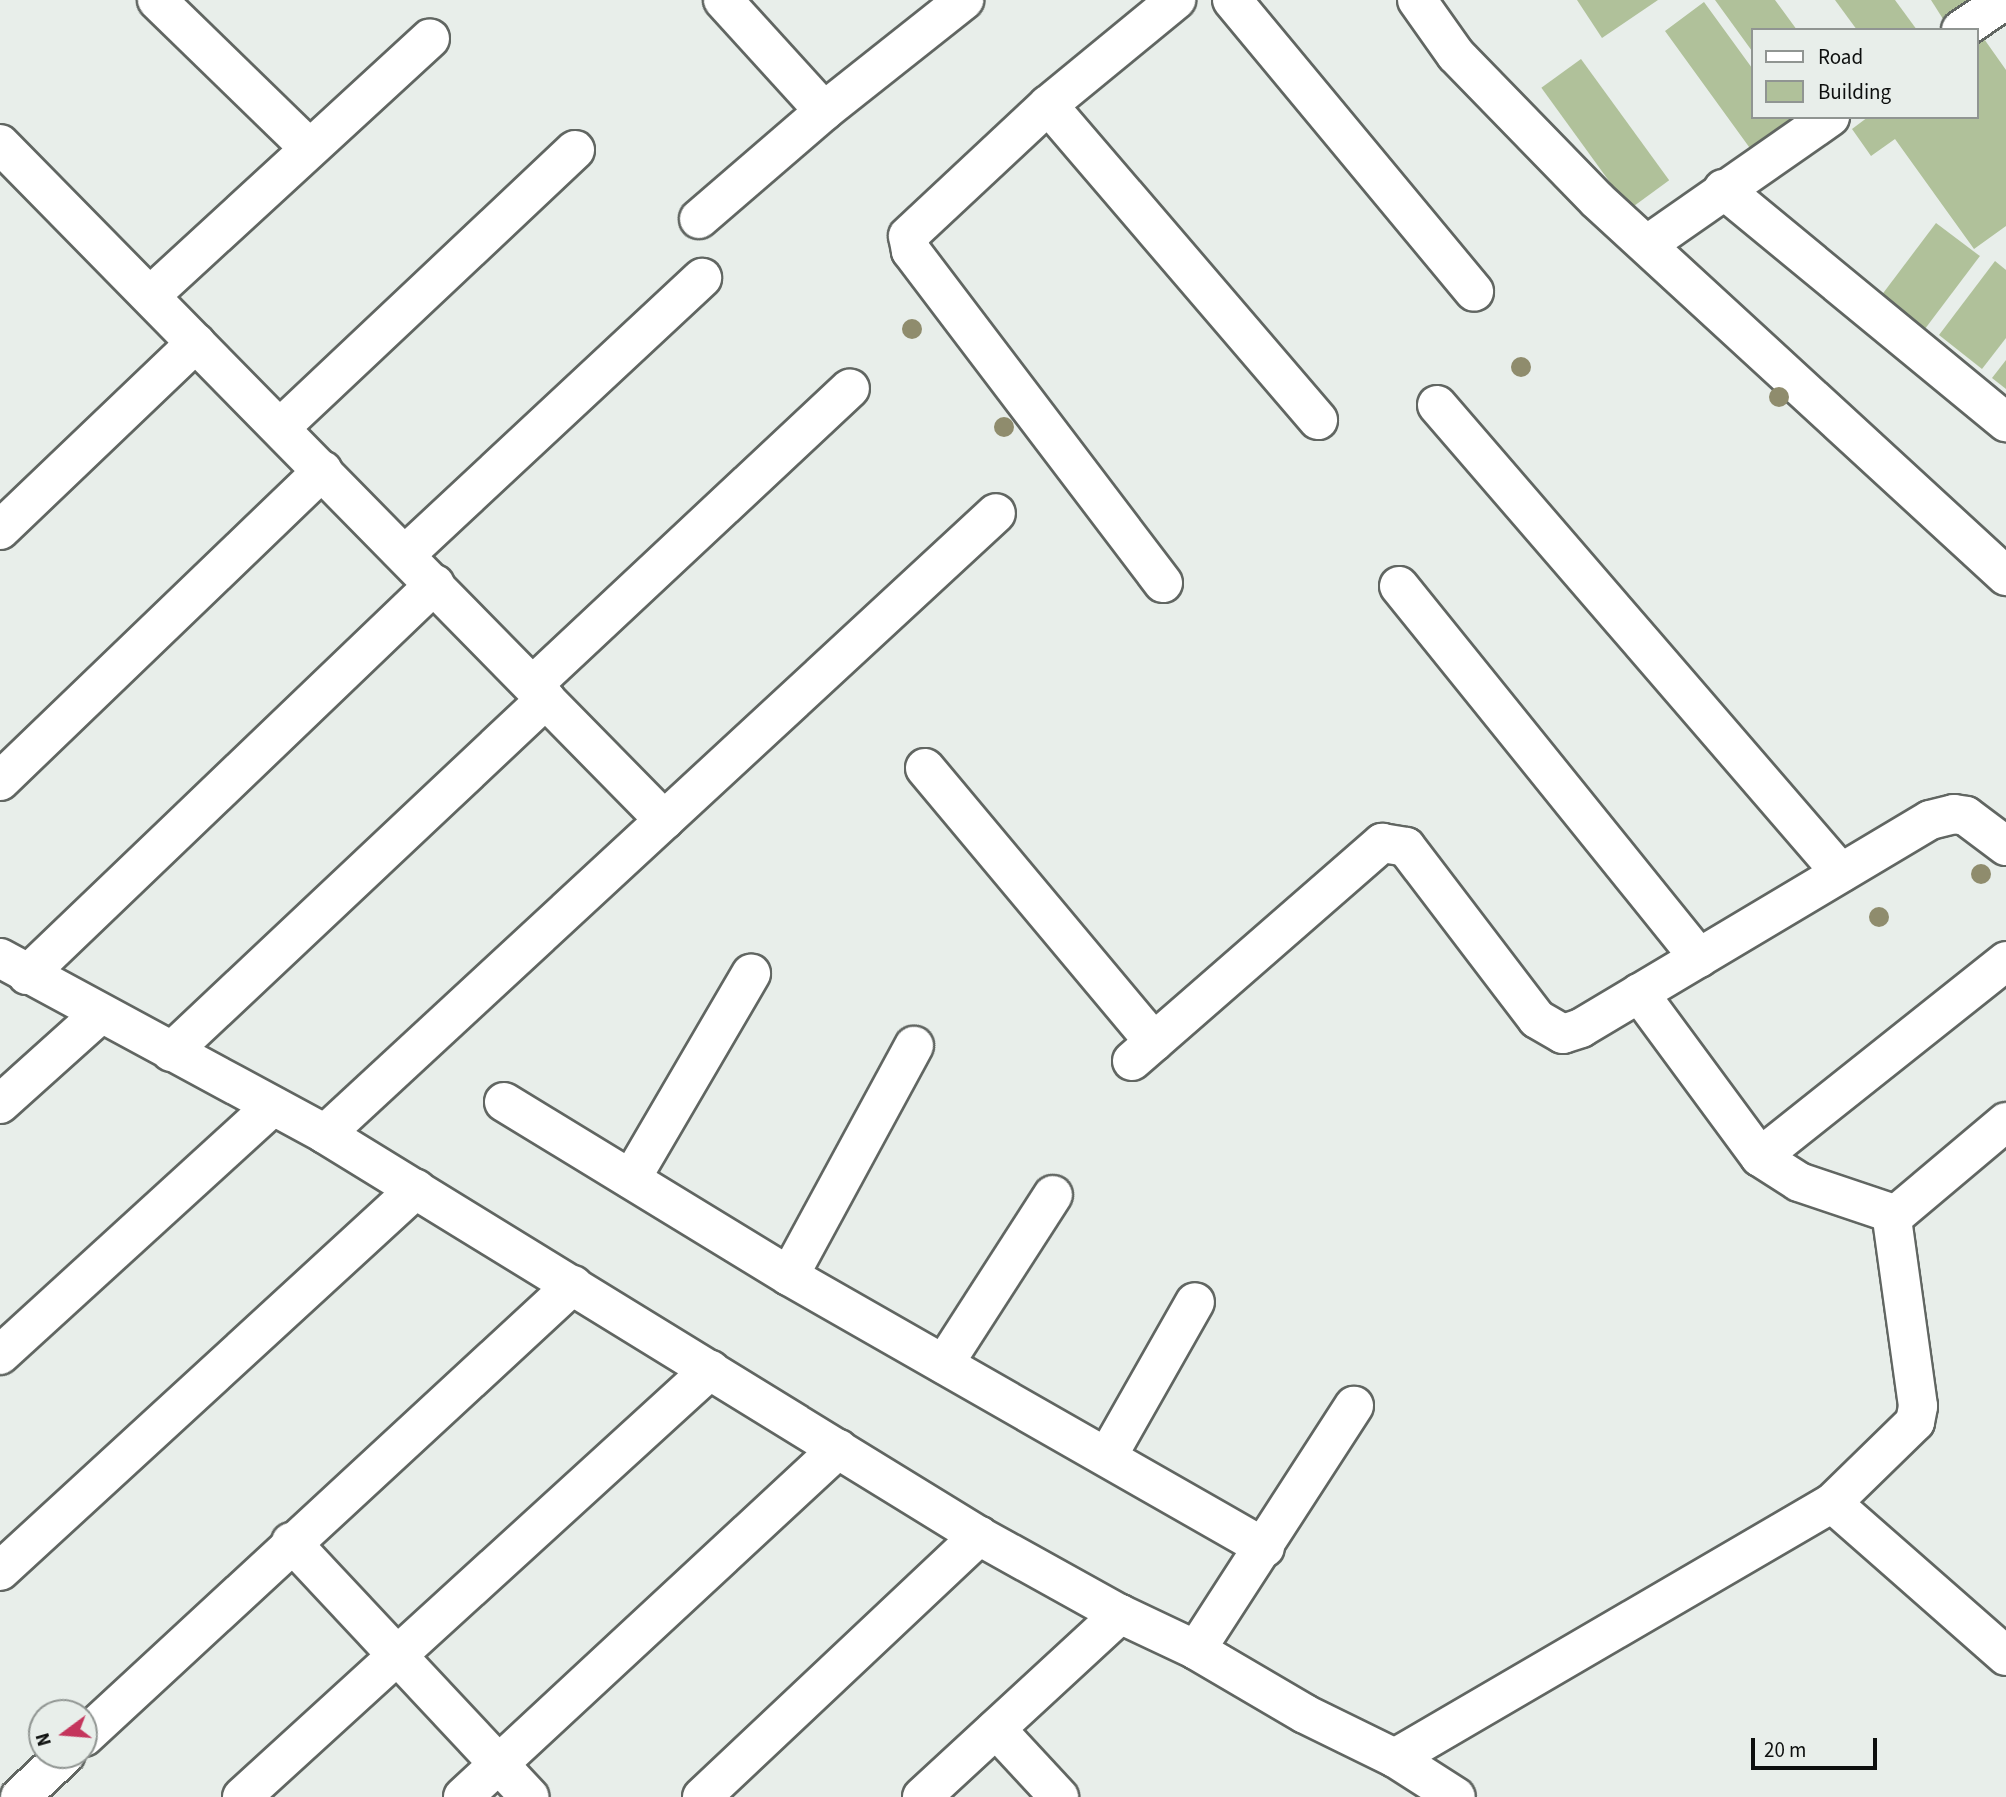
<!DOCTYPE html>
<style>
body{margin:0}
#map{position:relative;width:2006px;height:1797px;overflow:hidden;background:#e8eeea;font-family:"Source Sans 3",sans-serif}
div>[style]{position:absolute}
.building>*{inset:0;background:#b0c19a;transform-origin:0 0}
.roads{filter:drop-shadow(2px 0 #616662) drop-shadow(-2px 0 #616662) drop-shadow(0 2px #616662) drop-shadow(0 -2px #616662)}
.minor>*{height:38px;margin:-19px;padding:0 19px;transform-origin:19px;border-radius:19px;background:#fff}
.trees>*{width:20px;height:20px;margin:-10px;border-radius:50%;background:#8f8c6d}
span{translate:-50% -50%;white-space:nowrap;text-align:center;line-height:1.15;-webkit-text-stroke:5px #e8eeea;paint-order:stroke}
.legend{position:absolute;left:1751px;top:28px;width:228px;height:91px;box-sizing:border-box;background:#e8eeea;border:2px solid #909592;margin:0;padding:9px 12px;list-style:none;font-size:21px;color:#0d0f0e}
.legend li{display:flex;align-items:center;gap:14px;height:35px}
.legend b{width:35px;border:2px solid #909592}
.north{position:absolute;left:28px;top:1699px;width:70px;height:70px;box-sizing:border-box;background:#e8eeea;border:2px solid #909592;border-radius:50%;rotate:254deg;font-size:19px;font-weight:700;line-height:28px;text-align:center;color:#0d0f0e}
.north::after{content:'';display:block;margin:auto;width:24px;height:32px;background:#c4355c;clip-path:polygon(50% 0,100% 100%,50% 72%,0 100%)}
.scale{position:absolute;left:1751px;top:1738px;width:126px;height:32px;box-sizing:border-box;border:4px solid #0d0f0e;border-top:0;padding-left:9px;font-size:21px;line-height:24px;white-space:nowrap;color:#0d0f0e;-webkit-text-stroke:5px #e8eeea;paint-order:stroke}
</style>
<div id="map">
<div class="building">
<div style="clip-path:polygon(1577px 0,1658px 0,1602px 38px)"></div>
<div style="clip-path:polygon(1715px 0,1775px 0,1797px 30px,1752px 30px,1752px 51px)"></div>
<div style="clip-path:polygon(1835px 0,1895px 0,1917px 30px,1857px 30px)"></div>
<div style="clip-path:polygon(1931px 0,1971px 0,1943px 19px)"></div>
<div style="clip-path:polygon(1704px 2px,1752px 68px,1752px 117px,1788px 117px,1792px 123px,1752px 151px,1665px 31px)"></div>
<div style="clip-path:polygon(1982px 36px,2006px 70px,2006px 226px,1974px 249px,1895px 139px,1871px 156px,1852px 129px,1868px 117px,1976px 117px,1976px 40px)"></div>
<div style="left:1581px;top:59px;width:150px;height:49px;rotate:54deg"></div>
<div style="left:1936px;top:223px;width:55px;height:93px;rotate:37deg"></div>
<div style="clip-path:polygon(1995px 261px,2006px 270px,2006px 338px,1982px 369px,1939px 335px)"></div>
<div style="clip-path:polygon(2006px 360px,2006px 389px,1992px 378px)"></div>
</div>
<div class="roads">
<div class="minor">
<div style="left:157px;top:0;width:212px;rotate:44.2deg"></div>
<div style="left:723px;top:0;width:150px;rotate:47.7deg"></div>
<div style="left:1232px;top:0;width:379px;rotate:50.3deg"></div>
<div style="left:1417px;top:0;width:67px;rotate:54.7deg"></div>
<div style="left:1456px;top:55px;width:202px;rotate:45.8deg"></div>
<div style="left:1597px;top:200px;width:556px;rotate:42.59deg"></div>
<div style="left:1961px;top:30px;width:53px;rotate:-34.3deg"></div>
<div style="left:1048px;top:105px;width:415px;rotate:49.4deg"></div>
<div style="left:0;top:144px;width:948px;rotate:45.51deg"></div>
<div style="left:1723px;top:189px;width:367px;rotate:39.5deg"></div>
<div style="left:699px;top:219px;width:165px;rotate:-40.8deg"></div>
<div style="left:824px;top:111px;width:179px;rotate:-38.4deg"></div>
<div style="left:1648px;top:244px;width:222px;rotate:-34.9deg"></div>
<div style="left:151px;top:295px;width:379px;rotate:-42.6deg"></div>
<div style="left:1437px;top:405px;width:618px;rotate:49.2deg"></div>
<div style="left:281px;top:427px;width:404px;rotate:-43.3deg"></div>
<div style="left:0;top:530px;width:271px;rotate:-43.7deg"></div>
<div style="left:406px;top:554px;width:405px;rotate:-43deg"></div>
<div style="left:1163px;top:583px;width:417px;rotate:-127.2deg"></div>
<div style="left:911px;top:251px;width:15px;rotate:-101deg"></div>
<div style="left:908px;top:236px;width:192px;rotate:-43.1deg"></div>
<div style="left:1048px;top:105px;width:166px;rotate:-39.4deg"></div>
<div style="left:1399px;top:586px;width:478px;rotate:51.1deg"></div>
<div style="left:533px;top:685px;width:434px;rotate:-43.1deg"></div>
<div style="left:925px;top:768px;width:357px;rotate:50.1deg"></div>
<div style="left:0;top:781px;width:448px;rotate:-43.9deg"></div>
<div style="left:0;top:958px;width:370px;rotate:28.4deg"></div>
<div style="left:325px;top:1134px;width:768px;rotate:31.58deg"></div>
<div style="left:979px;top:1536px;width:161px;rotate:29deg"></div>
<div style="left:1120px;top:1614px;width:84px;rotate:25.3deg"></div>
<div style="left:1196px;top:1650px;width:126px;rotate:30.4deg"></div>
<div style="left:1305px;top:1714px;width:100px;rotate:26.1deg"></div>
<div style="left:1395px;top:1758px;width:72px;rotate:32.6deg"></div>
<div style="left:27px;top:975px;width:565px;rotate:-43.78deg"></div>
<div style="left:1639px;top:993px;width:204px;rotate:53.6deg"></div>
<div style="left:1760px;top:1157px;width:46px;rotate:32.7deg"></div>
<div style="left:1799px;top:1182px;width:100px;rotate:18.6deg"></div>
<div style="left:171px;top:1052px;width:515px;rotate:-43.27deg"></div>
<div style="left:1132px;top:1061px;width:332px;rotate:-41.1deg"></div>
<div style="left:1382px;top:843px;width:24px;rotate:9deg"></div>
<div style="left:1406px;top:847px;width:216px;rotate:52.7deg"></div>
<div style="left:1537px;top:1019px;width:30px;rotate:30deg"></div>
<div style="left:1563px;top:1034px;width:19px;rotate:-18deg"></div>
<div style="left:1581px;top:1028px;width:406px;rotate:-30.8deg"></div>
<div style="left:1930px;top:820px;width:25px;rotate:-14deg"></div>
<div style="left:1954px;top:814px;width:12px;rotate:9deg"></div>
<div style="left:1966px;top:816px;width:50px;rotate:36.9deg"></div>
<div style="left:504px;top:1102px;width:334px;rotate:31.4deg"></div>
<div style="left:789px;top:1276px;width:548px;rotate:29.74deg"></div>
<div style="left:0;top:1104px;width:133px;rotate:-42deg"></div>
<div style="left:325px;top:1134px;width:914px;rotate:-42.78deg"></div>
<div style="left:1760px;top:1157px;width:315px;rotate:-38.5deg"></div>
<div style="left:631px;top:1179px;width:238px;rotate:-59.7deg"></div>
<div style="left:789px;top:1276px;width:262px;rotate:-61.5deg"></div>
<div style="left:0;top:1355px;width:369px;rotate:-42.4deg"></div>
<div style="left:944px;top:1364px;width:201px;rotate:-57.2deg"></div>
<div style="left:1107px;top:1457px;width:178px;rotate:-60.4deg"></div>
<div style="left:1832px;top:1503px;width:232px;rotate:41.3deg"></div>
<div style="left:291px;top:1542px;width:349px;rotate:46.9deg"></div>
<div style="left:0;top:1571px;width:565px;rotate:-42.56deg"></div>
<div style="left:1196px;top:1650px;width:291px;rotate:-57.1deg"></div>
<div style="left:996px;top:1729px;width:93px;rotate:47.2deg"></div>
<div style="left:84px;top:1737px;width:666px;rotate:-42.75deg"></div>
<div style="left:1395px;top:1758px;width:506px;rotate:-30.26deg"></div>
<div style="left:1832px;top:1503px;width:116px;rotate:-44.3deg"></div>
<div style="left:1915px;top:1422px;width:16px;rotate:-79deg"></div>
<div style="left:1918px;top:1406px;width:190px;rotate:-97.9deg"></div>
<div style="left:1892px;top:1218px;width:149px;rotate:-40.1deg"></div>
<div style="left:20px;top:1797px;width:62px;rotate:-43deg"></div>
<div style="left:242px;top:1797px;width:634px;rotate:-42.38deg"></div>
<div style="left:463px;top:1797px;width:512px;rotate:-42.86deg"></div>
<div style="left:702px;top:1797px;width:381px;rotate:-43.3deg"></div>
<div style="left:922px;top:1797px;width:270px;rotate:-42.7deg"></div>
</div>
</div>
<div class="trees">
<div style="left:912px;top:329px"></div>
<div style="left:1521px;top:367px"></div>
<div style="left:1779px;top:397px"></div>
<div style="left:1004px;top:427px"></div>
<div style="left:1981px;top:874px"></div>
<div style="left:1879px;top:917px"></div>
</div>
<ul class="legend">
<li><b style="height:9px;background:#fff"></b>Road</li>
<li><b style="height:19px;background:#b0c19a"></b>Building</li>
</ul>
<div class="north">N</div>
<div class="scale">20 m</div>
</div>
